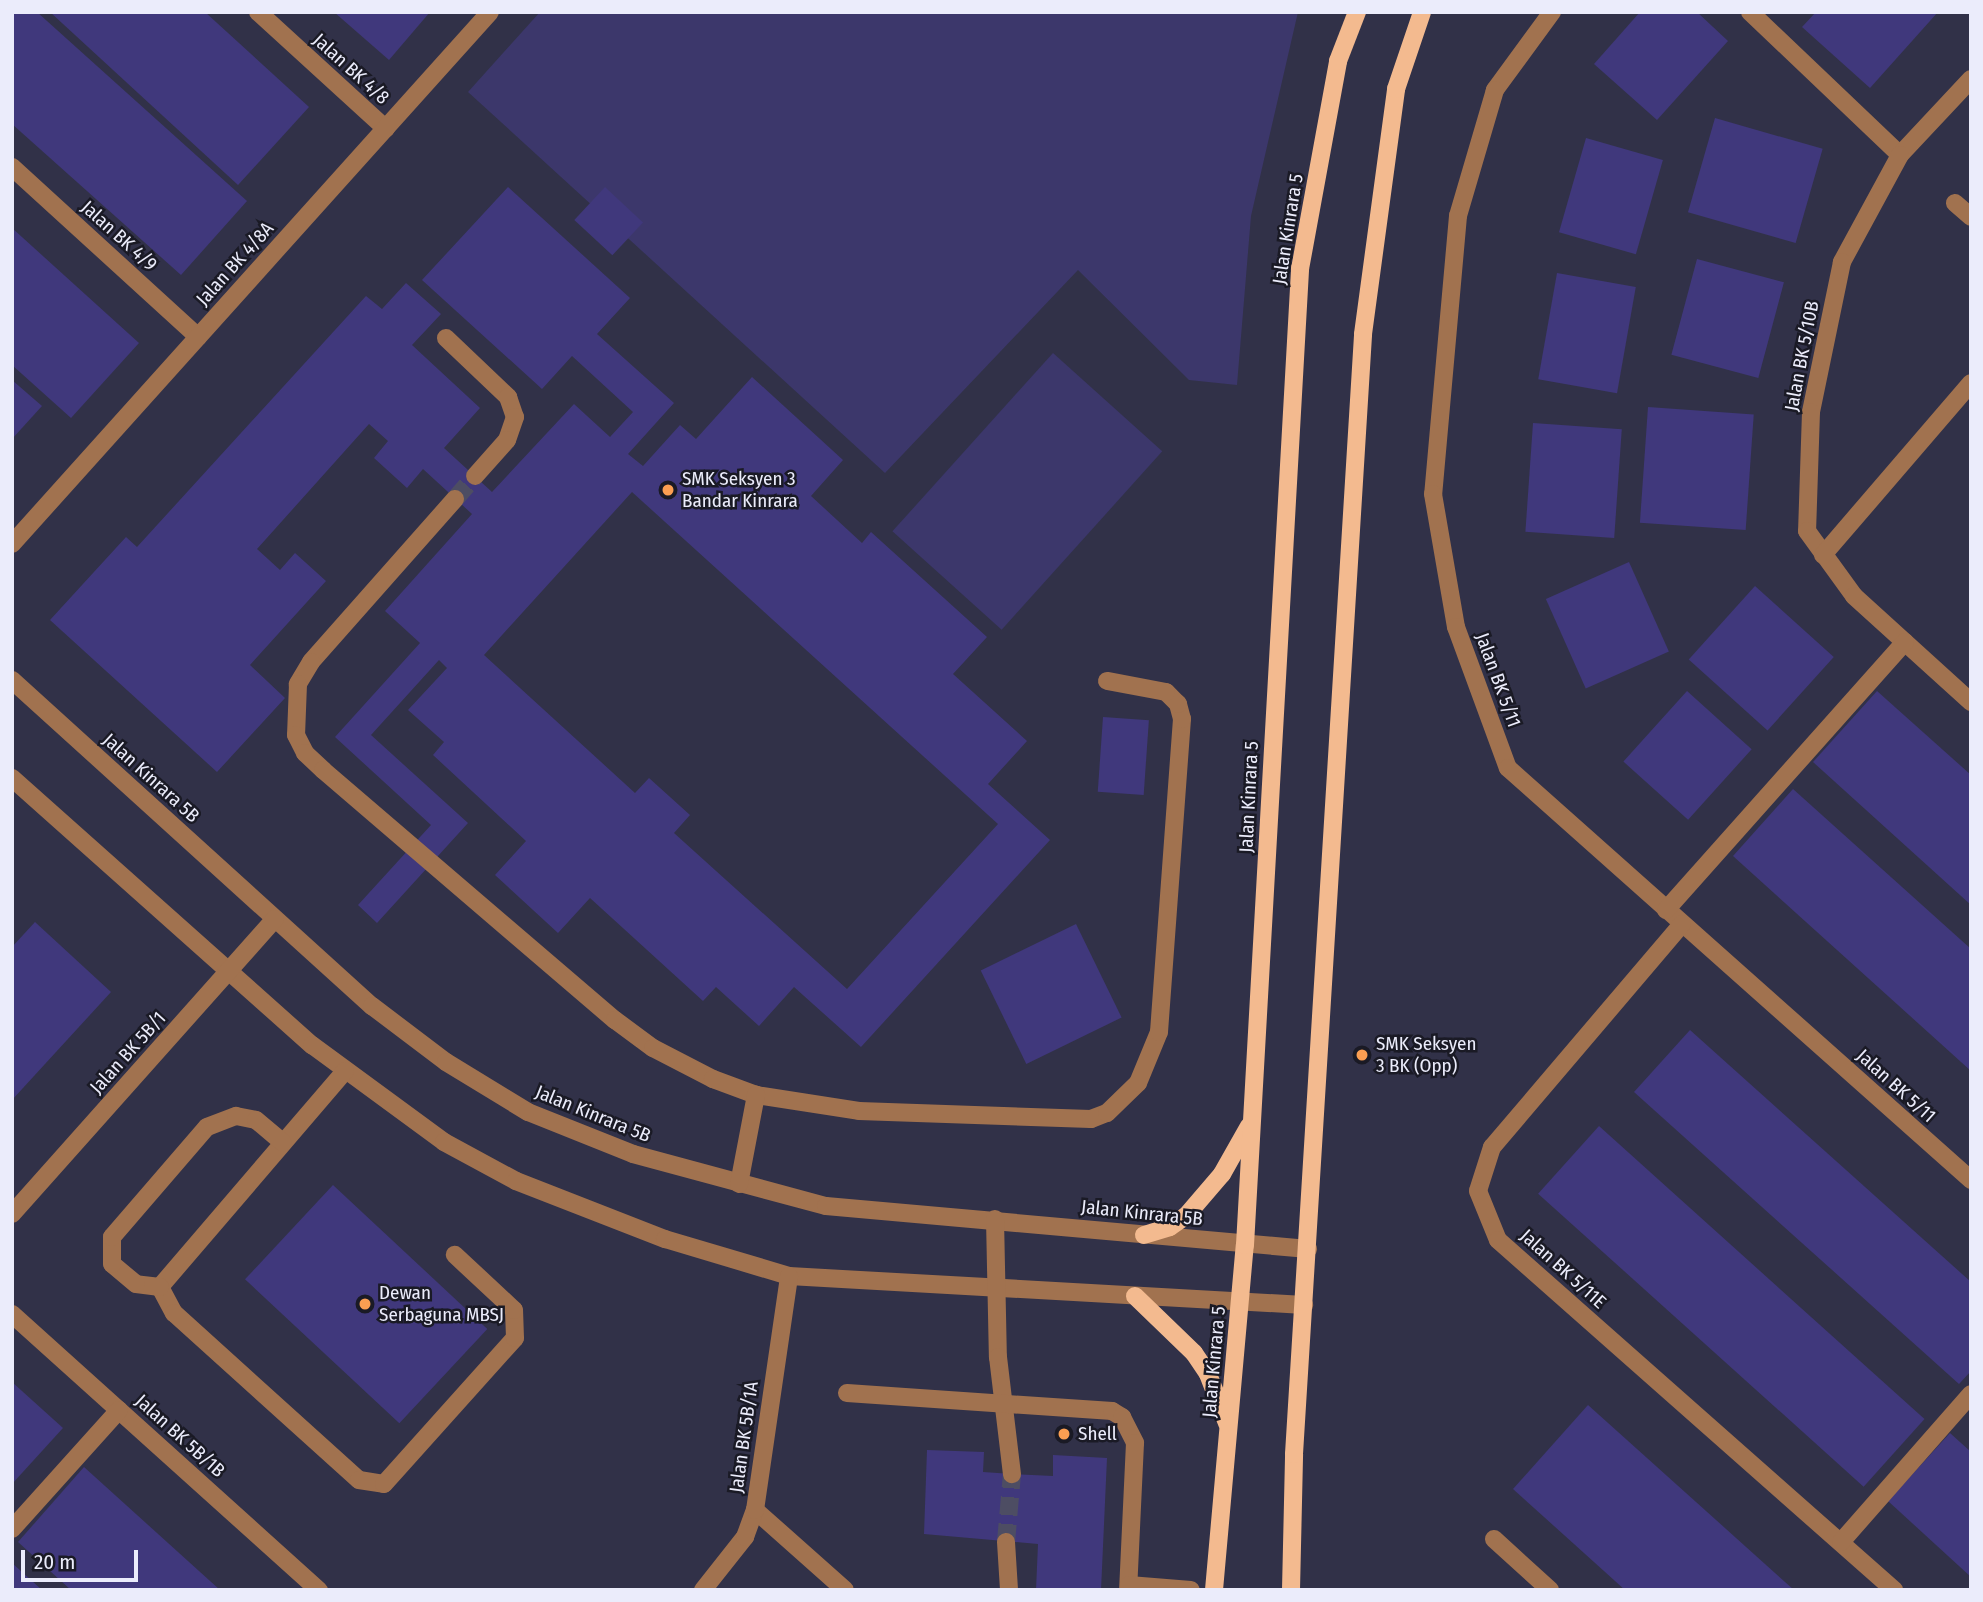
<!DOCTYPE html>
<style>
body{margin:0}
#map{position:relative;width:1983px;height:1602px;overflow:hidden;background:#313148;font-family:"Fira Sans Condensed",sans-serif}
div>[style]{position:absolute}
.green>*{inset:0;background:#3c376b;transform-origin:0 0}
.building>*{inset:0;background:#40387c;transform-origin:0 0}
.minor-tunnel>*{height:18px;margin-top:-9px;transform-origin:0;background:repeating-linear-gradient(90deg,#4d4d63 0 18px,transparent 0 27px)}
.minor>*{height:18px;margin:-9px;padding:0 9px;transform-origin:9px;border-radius:9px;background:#a1724f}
.major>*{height:18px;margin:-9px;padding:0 9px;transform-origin:9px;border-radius:9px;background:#f3ba8f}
.dots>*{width:19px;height:19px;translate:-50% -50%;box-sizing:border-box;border:4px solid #1a1a25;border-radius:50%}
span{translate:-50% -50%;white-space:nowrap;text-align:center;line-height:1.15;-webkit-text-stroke:5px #1a1a25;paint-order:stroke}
.street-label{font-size:19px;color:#ebecfb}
.poi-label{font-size:19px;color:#ebecfb}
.left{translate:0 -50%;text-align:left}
.frame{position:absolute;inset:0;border:14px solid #ebecfb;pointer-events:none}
.scale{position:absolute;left:21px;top:1550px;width:117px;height:32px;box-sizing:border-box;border:4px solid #ebecfb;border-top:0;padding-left:9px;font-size:21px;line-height:24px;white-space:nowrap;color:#ebecfb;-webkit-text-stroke:5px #1a1a25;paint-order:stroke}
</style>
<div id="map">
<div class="green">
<div style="clip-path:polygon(540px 12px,1298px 12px,1251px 216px,1237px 385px,1189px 380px,1078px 270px,885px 473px,468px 92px)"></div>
<div style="left:1053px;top:353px;width:147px;height:240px;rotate:42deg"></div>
</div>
<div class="building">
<div style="clip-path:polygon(12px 12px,37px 12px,247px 201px,181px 275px,12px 124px)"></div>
<div style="clip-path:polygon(50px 12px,205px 12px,309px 107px,238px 185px)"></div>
<div style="clip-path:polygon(334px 12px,430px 12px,389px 60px)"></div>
<div style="clip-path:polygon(1640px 12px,1697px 12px,1728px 41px,1657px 120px,1594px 64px)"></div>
<div style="clip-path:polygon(1816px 12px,1938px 12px,1870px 88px,1802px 27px)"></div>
<div style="left:1715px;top:118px;width:112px;height:98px;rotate:16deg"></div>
<div style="left:1586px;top:138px;width:80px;height:98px;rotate:16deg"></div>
<div style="clip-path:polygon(evenodd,508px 187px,630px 298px,597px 334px,674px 403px,628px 454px,643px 466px,680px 425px,696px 439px,752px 377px,843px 460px,811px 496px,862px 543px,871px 532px,987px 637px,953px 674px,1027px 741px,988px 784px,1050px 840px,861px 1047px,794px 987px,759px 1026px,716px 987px,703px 1001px,590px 898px,558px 933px,495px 875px,526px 841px,433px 755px,444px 742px,408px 710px,447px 668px,439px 660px,371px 735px,468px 823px,377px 923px,358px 905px,431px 825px,335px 737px,420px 643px,385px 611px,472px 514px,423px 469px,407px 488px,374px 458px,388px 441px,369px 424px,257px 549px,280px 570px,295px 553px,326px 581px,250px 665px,285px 698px,217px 772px,50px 620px,126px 537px,137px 547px,366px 296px,382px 309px,406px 283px,441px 314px,412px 345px,480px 408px,444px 448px,492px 492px,574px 404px,610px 437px,633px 412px,572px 356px,542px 389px,422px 280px,508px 187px,632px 492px,998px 824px,847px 989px,674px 833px,690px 815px,649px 778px,635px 793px,484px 655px,632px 492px)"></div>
<div style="left:605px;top:187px;width:52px;height:45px;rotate:43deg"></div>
<div style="clip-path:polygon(12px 228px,139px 343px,71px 418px,12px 365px)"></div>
<div style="left:1697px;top:259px;width:90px;height:99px;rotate:15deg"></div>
<div style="left:1557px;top:273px;width:80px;height:108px;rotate:10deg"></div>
<div style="clip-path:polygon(12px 380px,42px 406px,12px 439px)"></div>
<div style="left:1648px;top:407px;width:106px;height:116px;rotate:4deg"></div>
<div style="left:1533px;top:423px;width:89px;height:109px;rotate:4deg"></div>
<div style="left:1629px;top:562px;width:98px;height:91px;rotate:66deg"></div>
<div style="left:1755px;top:586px;width:106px;height:99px;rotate:42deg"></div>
<div style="left:1687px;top:691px;width:87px;height:95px;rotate:42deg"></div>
<div style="clip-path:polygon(1877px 691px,1971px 775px,1971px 905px,1813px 762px)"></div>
<div style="left:1103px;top:717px;width:46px;height:75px;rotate:4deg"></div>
<div style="clip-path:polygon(1793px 789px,1971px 949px,1971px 1071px,1733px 856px)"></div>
<div style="clip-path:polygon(35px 922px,111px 992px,12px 1100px,12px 947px)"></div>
<div style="left:1076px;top:924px;width:104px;height:106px;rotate:64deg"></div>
<div style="clip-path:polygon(1690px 1030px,1971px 1282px,1971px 1371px,1959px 1384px,1634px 1092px)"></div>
<div style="left:1599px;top:1126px;width:438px;height:91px;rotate:42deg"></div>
<div style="left:333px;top:1185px;width:211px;height:129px;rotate:43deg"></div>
<div style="clip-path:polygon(12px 1382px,63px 1428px,12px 1484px)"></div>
<div style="clip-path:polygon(1588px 1405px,1794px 1590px,1625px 1590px,1513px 1489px)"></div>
<div style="clip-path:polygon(1950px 1433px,1971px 1452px,1971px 1577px,1888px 1501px)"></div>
<div style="clip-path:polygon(927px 1450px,984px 1452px,983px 1472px,1012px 1474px,1053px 1476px,1053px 1455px,1107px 1458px,1101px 1590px,1036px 1590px,1038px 1544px,924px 1534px)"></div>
<div style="clip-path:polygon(84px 1467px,220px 1590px,71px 1590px,18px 1542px)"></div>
<div style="clip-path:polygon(12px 1563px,42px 1590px,12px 1590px)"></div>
</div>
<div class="minor-tunnel">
<div style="left:455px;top:499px;width:30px;rotate:-49deg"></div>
<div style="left:1006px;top:1542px;width:68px;rotate:-85deg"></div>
</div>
<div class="minor">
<div style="left:258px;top:12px;width:173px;rotate:42.4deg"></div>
<div style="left:1552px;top:12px;width:97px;rotate:126.2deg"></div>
<div style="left:1495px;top:90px;width:131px;rotate:106.4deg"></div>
<div style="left:1458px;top:216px;width:279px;rotate:95.1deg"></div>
<div style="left:1433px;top:494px;width:135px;rotate:80.2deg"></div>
<div style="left:1456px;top:627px;width:150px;rotate:69.8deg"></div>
<div style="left:1508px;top:768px;width:620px;rotate:41.66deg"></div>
<div style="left:1750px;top:12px;width:207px;rotate:43.6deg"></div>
<div style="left:1971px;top:79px;width:104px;rotate:133.1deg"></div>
<div style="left:1900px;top:155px;width:122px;rotate:118.5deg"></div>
<div style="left:1842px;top:262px;width:153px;rotate:101.7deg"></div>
<div style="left:1811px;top:412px;width:119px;rotate:91.9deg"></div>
<div style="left:1807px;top:531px;width:80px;rotate:54.1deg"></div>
<div style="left:1854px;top:596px;width:158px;rotate:42.2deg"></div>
<div style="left:12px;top:167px;width:252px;rotate:42.4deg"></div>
<div style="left:1955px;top:203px;width:21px;rotate:41deg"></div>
<div style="left:446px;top:338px;width:86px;rotate:43.6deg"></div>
<div style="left:508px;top:397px;width:21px;rotate:71deg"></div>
<div style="left:515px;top:417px;width:24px;rotate:109deg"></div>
<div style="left:507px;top:440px;width:48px;rotate:131.6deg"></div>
<div style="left:455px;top:499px;width:217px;rotate:131.5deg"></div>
<div style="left:311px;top:662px;width:26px;rotate:121deg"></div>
<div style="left:298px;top:684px;width:51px;rotate:92.2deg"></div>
<div style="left:296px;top:735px;width:20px;rotate:63deg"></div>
<div style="left:305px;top:753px;width:25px;rotate:43deg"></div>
<div style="left:323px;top:770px;width:384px;rotate:40.6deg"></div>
<div style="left:615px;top:1020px;width:47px;rotate:36.4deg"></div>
<div style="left:653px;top:1048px;width:68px;rotate:27.3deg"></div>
<div style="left:713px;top:1079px;width:46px;rotate:20.4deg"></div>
<div style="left:756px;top:1095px;width:104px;rotate:8.8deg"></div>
<div style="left:859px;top:1111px;width:232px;rotate:2deg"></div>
<div style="left:1091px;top:1119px;width:17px;rotate:-21deg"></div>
<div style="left:1107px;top:1113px;width:43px;rotate:-44.1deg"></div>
<div style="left:1138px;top:1083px;width:55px;rotate:-67.6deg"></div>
<div style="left:1159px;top:1032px;width:314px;rotate:-85.8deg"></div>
<div style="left:1182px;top:719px;width:16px;rotate:-105deg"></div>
<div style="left:1178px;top:704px;width:17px;rotate:-135deg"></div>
<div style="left:1166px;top:692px;width:60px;rotate:-169.4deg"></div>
<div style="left:12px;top:544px;width:715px;rotate:-48.06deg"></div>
<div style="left:1823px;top:555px;width:227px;rotate:-49.3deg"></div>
<div style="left:12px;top:680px;width:486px;rotate:42.2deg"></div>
<div style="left:372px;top:1006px;width:93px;rotate:37.1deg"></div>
<div style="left:446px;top:1062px;width:96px;rotate:31.4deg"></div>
<div style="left:528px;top:1112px;width:113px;rotate:21.8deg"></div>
<div style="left:633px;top:1154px;width:200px;rotate:15.1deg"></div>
<div style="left:826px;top:1206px;width:484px;rotate:5.1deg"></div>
<div style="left:12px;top:778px;width:402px;rotate:41.7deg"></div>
<div style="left:312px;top:1045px;width:164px;rotate:36.3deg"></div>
<div style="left:444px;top:1142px;width:82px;rotate:28.4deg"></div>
<div style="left:516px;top:1181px;width:160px;rotate:21.3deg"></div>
<div style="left:665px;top:1239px;width:129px;rotate:16.6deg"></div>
<div style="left:789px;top:1276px;width:516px;rotate:3.22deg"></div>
<div style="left:1666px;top:910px;width:359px;rotate:-48.3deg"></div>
<div style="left:1682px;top:924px;width:293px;rotate:130.4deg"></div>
<div style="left:1492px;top:1147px;width:46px;rotate:107.7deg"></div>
<div style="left:1478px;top:1191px;width:53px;rotate:67.8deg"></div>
<div style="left:1498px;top:1240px;width:529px;rotate:41.47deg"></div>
<div style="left:345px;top:1071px;width:284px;rotate:130.6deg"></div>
<div style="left:160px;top:1287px;width:30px;rotate:62deg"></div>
<div style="left:174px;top:1313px;width:249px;rotate:42.1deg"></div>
<div style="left:359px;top:1480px;width:25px;rotate:9deg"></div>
<div style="left:384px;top:1484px;width:196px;rotate:-48.1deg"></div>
<div style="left:515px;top:1338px;width:28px;rotate:-92deg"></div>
<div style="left:514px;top:1310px;width:81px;rotate:-137deg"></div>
<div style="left:739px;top:1184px;width:91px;rotate:-79.2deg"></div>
<div style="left:12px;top:1214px;width:395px;rotate:-48.3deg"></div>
<div style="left:995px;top:1219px;width:138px;rotate:88.8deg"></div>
<div style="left:998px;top:1357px;width:118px;rotate:83.2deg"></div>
<div style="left:160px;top:1287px;width:24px;rotate:-173deg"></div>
<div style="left:136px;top:1284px;width:31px;rotate:-140deg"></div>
<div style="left:112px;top:1264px;width:27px;rotate:-90deg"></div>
<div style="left:112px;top:1237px;width:145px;rotate:-49.2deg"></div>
<div style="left:207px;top:1127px;width:31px;rotate:-21deg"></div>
<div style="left:236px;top:1116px;width:20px;rotate:11deg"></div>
<div style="left:256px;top:1120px;width:35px;rotate:40deg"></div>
<div style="left:12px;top:1314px;width:413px;rotate:42deg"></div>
<div style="left:847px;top:1393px;width:266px;rotate:3.9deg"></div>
<div style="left:1112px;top:1411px;width:12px;rotate:31deg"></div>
<div style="left:1122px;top:1417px;width:29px;rotate:63deg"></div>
<div style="left:1135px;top:1443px;width:147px;rotate:92.7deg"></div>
<div style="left:755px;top:1510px;width:120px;rotate:41.6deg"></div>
<div style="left:12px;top:1529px;width:160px;rotate:-48deg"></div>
<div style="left:1494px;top:1539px;width:76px;rotate:42.3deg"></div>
<div style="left:1006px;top:1542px;width:48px;rotate:86.4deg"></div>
<div style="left:1841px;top:1542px;width:197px;rotate:-48.7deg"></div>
<div style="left:1129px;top:1585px;width:62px;rotate:4.6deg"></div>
<div style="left:703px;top:1590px;width:68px;rotate:-51.6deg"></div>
<div style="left:745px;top:1537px;width:29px;rotate:-70deg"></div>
<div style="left:755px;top:1510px;width:236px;rotate:-81.7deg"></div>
</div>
<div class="major">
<div style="left:1144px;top:1235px;width:27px;rotate:-17deg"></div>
<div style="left:1170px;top:1227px;width:19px;rotate:-35deg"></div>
<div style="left:1186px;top:1216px;width:55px;rotate:-49.4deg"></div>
<div style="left:1222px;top:1174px;width:55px;rotate:-60.6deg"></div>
<div style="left:1135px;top:1296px;width:82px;rotate:44deg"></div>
<div style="left:1194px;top:1353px;width:25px;rotate:56deg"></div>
<div style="left:1208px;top:1374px;width:53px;rotate:68.8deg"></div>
<div style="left:1214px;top:1590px;width:346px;rotate:-84.9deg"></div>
<div style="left:1245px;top:1245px;width:978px;rotate:-86.77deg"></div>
<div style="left:1300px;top:269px;width:211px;rotate:-79.6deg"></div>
<div style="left:1338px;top:61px;width:53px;rotate:-68.8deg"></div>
<div style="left:1291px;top:1590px;width:136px;rotate:-88.7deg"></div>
<div style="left:1294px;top:1454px;width:1122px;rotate:-86.47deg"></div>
<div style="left:1363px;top:334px;width:247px;rotate:-82.3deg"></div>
<div style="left:1396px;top:89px;width:81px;rotate:-71.3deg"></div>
</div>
<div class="dots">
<div style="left:668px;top:490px;background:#fb9e52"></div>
<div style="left:1362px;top:1055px;background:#fb9e52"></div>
<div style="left:365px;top:1304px;background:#fb9e52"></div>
<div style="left:1064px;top:1434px;background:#fb9e52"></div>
</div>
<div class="street-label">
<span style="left:351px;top:69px;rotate:42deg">Jalan BK 4/8</span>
<span style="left:1288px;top:229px;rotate:-81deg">Jalan Kinrara 5</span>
<span style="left:119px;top:236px;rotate:42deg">Jalan BK 4/9</span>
<span style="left:235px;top:264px;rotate:-48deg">Jalan BK 4/8A</span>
<span style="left:1802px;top:356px;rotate:-79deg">Jalan BK 5/10B</span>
<span style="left:1498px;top:680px;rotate:70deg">Jalan BK 5/11</span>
<span style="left:151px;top:778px;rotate:42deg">Jalan Kinrara 5B</span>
<span style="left:1249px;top:797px;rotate:-87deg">Jalan Kinrara 5</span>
<span style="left:128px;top:1053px;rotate:-48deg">Jalan BK 5B/1</span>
<span style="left:1896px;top:1086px;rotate:42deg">Jalan BK 5/11</span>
<span style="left:593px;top:1114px;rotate:22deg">Jalan Kinrara 5B</span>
<span style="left:1142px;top:1213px;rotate:6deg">Jalan Kinrara 5B</span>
<span style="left:1563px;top:1269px;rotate:42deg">Jalan BK 5/11E</span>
<span style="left:1214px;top:1362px;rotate:-85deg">Jalan Kinrara 5</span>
<span style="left:180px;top:1436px;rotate:42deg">Jalan BK 5B/1B</span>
<span style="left:744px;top:1437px;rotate:-82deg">Jalan BK 5B/1A</span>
</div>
<div class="poi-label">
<span class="left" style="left:682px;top:490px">SMK Seksyen 3<br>Bandar Kinrara</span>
<span class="left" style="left:1376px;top:1055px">SMK Seksyen<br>3 BK (Opp)</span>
<span class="left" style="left:379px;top:1304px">Dewan<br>Serbaguna MBSJ</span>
<span class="left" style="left:1078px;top:1434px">Shell</span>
</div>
<div class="frame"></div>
<div class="scale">20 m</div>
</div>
